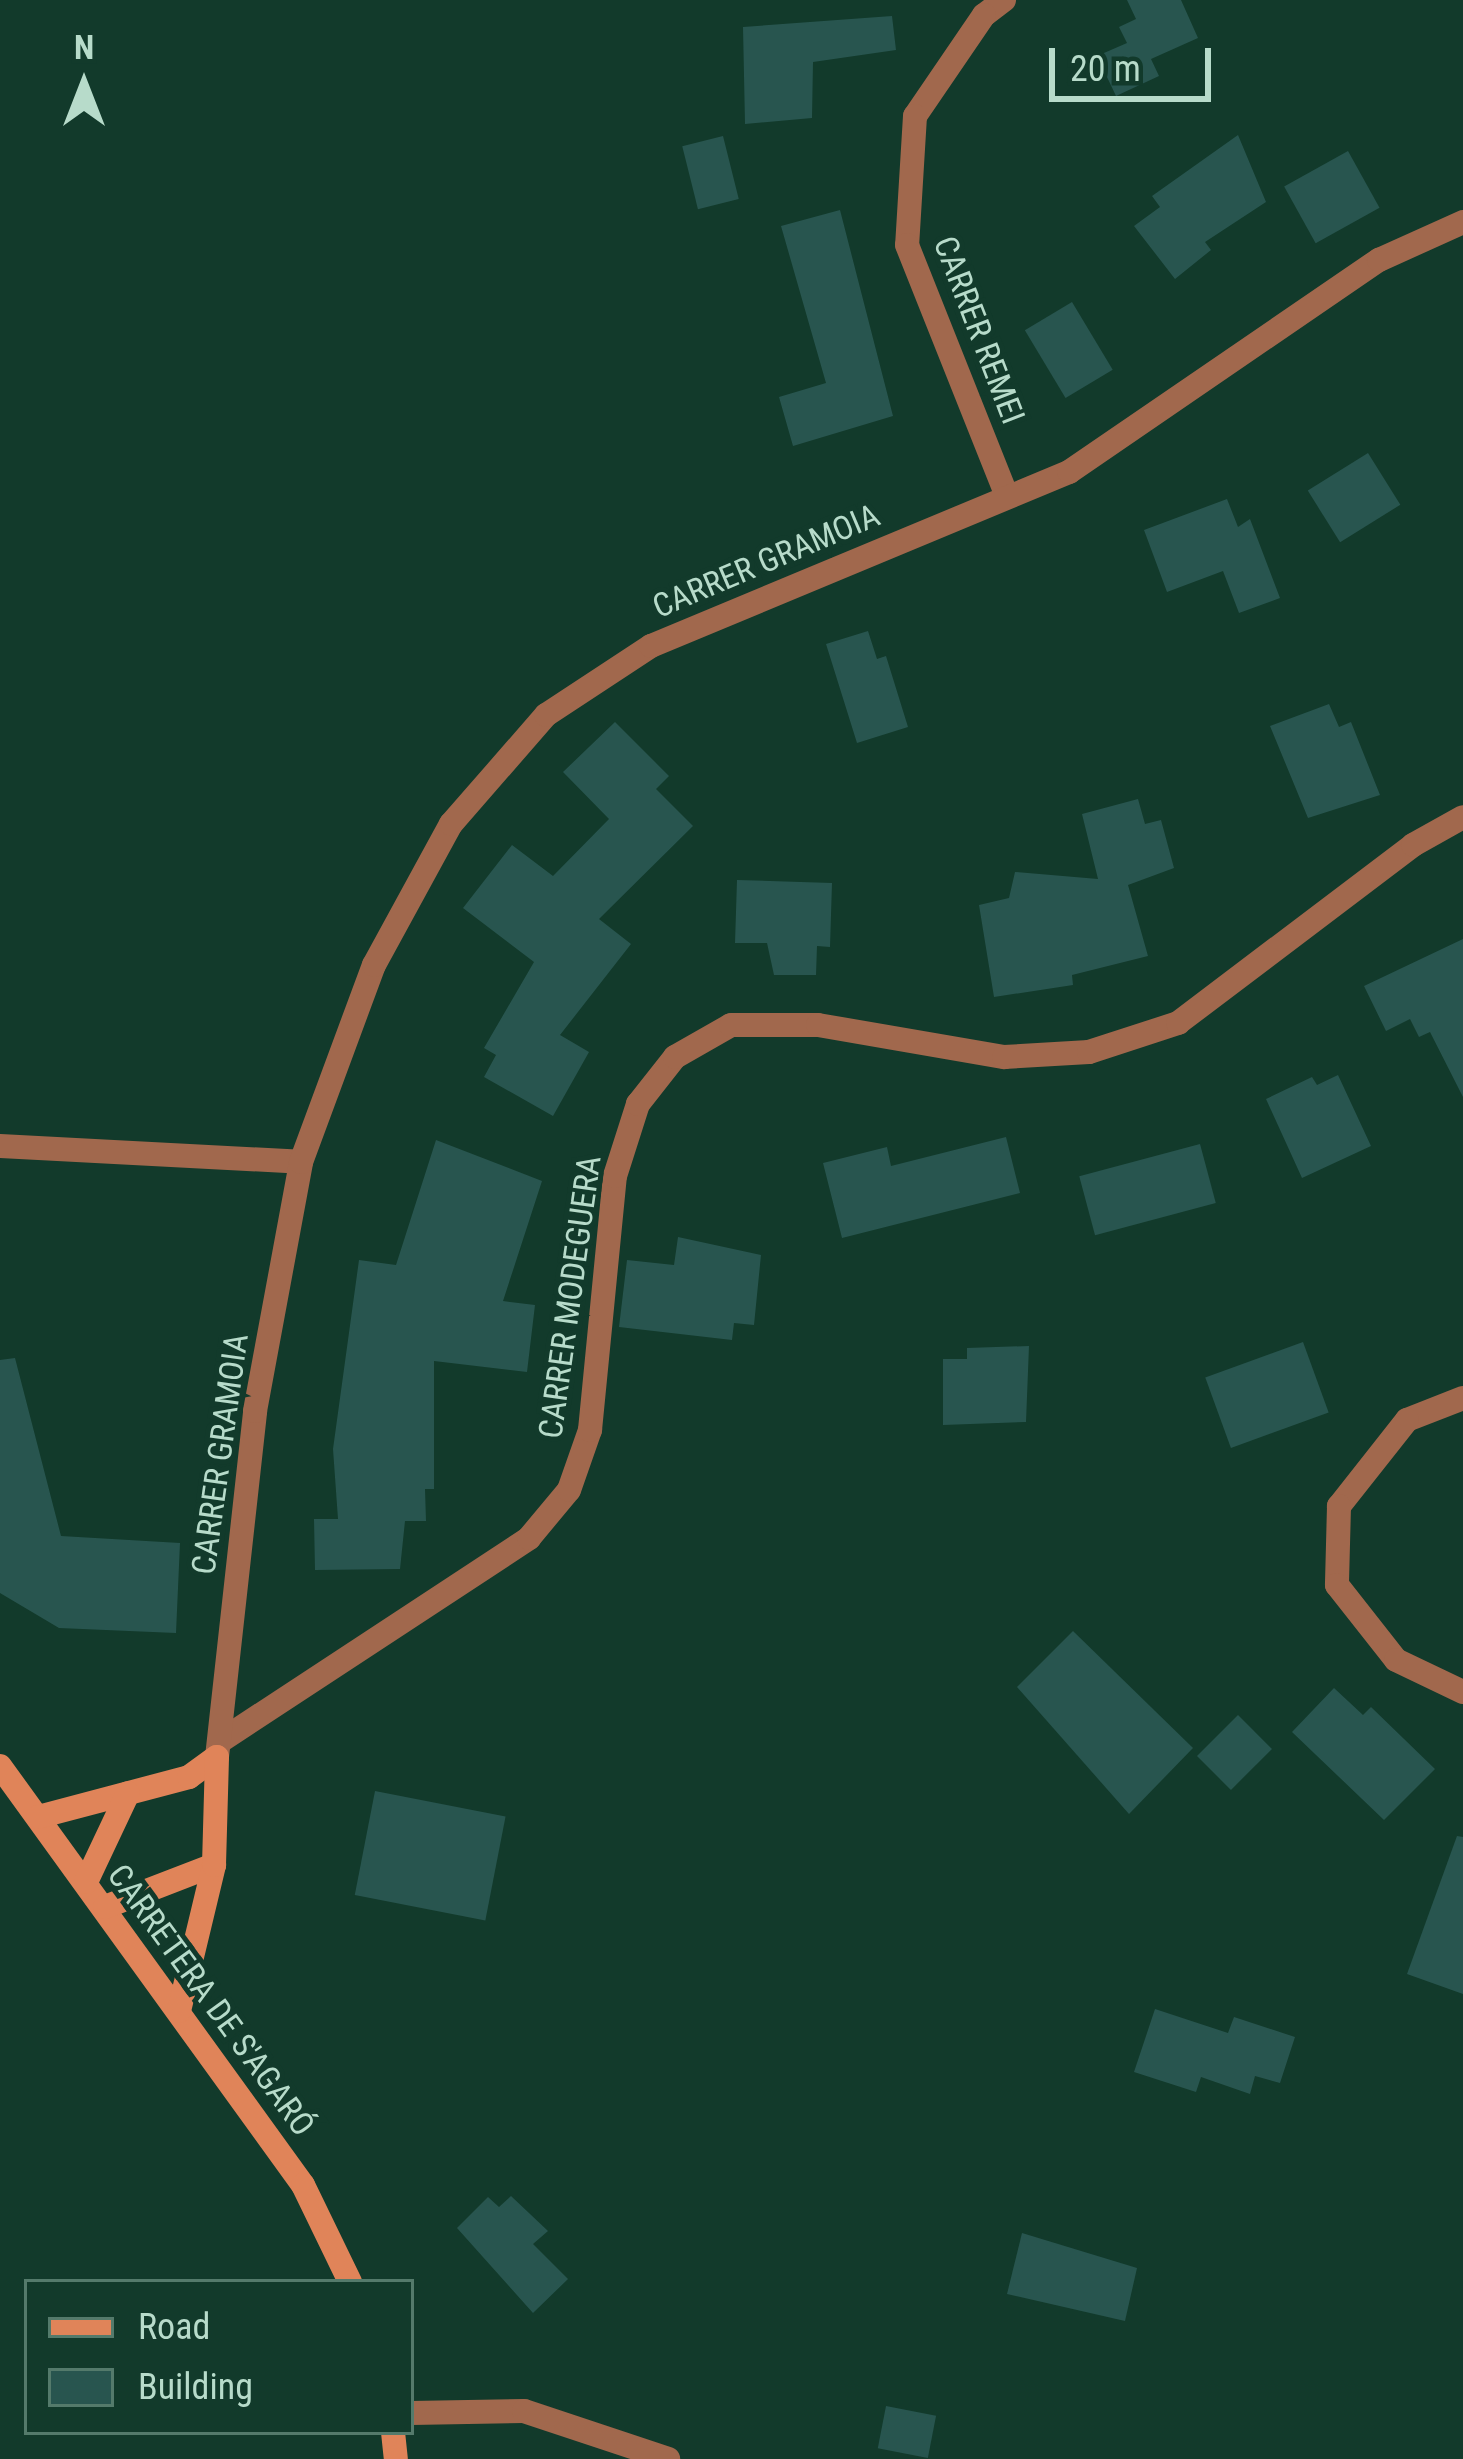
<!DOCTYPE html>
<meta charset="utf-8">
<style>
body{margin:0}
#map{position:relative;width:1463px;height:2459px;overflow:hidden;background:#123a2b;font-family:"Roboto Condensed",sans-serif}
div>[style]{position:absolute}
.building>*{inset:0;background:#28554f;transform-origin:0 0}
.street>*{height:24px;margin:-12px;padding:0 12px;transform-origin:12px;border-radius:12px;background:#a1684d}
.secondary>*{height:24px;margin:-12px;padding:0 12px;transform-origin:12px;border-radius:12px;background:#e08459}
span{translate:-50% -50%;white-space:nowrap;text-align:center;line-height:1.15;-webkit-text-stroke:10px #123a2b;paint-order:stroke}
.street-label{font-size:33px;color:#b7dbca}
.legend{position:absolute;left:24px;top:2279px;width:390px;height:156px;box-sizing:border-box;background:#123a2b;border:3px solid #547a6b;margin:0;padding:15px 21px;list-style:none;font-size:36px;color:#b7dbca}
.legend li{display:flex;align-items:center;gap:24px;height:60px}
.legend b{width:60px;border:3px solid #547a6b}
.north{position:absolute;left:24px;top:24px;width:120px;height:120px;-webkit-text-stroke:9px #123a2b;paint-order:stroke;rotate:0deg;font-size:33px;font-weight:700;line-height:48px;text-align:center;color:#b7dbca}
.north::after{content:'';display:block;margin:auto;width:42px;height:54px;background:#b7dbca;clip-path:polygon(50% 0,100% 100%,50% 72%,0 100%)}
.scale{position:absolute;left:1049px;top:48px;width:162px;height:54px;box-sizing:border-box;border:6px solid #b7dbca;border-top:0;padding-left:15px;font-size:36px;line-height:42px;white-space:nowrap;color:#b7dbca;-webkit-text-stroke:9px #123a2b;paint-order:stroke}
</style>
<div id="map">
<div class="building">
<div style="clip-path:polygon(1127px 0,1181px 0,1198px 38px,1151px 59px,1159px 76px,1116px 96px,1097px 56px,1127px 43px,1119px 27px,1136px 19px)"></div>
<div style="clip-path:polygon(892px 16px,896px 50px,813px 62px,812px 118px,745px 124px,743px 27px)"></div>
<div style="clip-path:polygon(1238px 135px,1266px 202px,1205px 242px,1211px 250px,1175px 279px,1134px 226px,1160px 207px,1152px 196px)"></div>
<div style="left:723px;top:136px;width:65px;height:42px;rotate:76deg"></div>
<div style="left:1348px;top:151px;width:65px;height:73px;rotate:61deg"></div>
<div style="clip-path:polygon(840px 210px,893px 416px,793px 446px,779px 397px,826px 383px,781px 226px)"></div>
<div style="left:1072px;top:302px;width:79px;height:55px;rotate:59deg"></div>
<div style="left:1368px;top:453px;width:61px;height:71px;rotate:58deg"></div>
<div style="clip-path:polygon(1227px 499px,1238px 527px,1250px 519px,1280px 598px,1239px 613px,1223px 571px,1167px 592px,1144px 530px)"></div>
<div style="clip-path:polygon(868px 631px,877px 659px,886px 656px,908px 727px,857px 743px,826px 644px)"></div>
<div style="clip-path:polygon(1329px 704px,1339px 727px,1351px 722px,1380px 795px,1308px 818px,1270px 726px)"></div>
<div style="clip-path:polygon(615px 722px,669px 776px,656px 789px,693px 826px,599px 919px,631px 944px,560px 1035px,589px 1052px,553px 1116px,484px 1077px,496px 1055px,484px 1048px,534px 962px,463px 908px,512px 845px,553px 876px,609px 819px,563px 772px)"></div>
<div style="clip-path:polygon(1138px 799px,1145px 824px,1161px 820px,1174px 868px,1128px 885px,1148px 956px,1072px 975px,1073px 985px,994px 997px,979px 905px,1009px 898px,1015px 872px,1098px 879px,1082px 814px)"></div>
<div style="clip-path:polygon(737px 880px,832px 883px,830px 947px,817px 946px,816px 975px,774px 975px,767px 943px,735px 943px)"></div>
<div style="clip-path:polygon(1463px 939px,1463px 1097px,1430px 1032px,1419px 1037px,1410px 1019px,1386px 1031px,1364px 986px)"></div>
<div style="clip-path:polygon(1338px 1075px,1371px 1146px,1302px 1178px,1266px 1099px,1312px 1077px,1317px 1085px)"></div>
<div style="clip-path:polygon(1006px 1137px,1020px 1193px,842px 1238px,823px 1163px,887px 1147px,891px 1166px)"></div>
<div style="clip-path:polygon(436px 1140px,542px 1181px,503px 1301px,535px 1305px,527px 1372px,434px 1361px,434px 1489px,425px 1489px,426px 1521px,405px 1521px,400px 1569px,315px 1570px,314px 1519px,338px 1519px,333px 1449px,359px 1260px,396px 1265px)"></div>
<div style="left:1200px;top:1144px;width:61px;height:125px;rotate:75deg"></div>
<div style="clip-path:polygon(678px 1237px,761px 1255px,754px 1325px,734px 1323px,732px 1340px,619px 1327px,627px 1260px,674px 1265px)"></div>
<div style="left:1303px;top:1342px;width:75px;height:104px;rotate:70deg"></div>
<div style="clip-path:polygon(1029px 1346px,1026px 1422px,943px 1425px,943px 1359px,967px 1359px,967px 1348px)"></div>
<div style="clip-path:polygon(15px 1358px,61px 1536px,180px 1543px,176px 1633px,59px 1628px,0 1593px,0 1360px)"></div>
<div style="clip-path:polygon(1073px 1631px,1193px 1748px,1129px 1814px,1017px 1687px)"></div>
<div style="clip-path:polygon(1334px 1688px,1363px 1715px,1371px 1707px,1435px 1769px,1384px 1820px,1292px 1732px)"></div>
<div style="left:1238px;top:1715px;width:48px;height:58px;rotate:45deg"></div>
<div style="left:375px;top:1791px;width:133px;height:106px;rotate:11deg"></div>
<div style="clip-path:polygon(1457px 1836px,1463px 1837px,1463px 1994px,1407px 1974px)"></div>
<div style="clip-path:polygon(1155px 2009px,1228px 2033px,1234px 2017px,1295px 2037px,1280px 2083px,1255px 2076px,1250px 2094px,1201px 2077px,1196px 2092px,1134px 2072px)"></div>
<div style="clip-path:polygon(511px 2196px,548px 2231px,533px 2244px,568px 2279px,533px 2313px,457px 2228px,488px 2197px,499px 2207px)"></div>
<div style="clip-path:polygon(1022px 2233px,1137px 2268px,1125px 2321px,1007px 2294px)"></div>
<div style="left:886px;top:2406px;width:51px;height:43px;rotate:11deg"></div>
</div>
<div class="street">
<div style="left:1004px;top:0;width:25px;rotate:143deg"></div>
<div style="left:984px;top:15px;width:122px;rotate:124.3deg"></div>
<div style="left:915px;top:116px;width:129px;rotate:93.5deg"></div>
<div style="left:907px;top:245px;width:270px;rotate:68.3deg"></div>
<div style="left:0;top:1146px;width:301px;rotate:3deg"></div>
<div style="left:1463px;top:1398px;width:60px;rotate:158.6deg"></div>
<div style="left:1407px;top:1420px;width:110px;rotate:128.3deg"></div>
<div style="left:1339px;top:1506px;width:79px;rotate:91.5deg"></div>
<div style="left:1337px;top:1585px;width:95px;rotate:51.8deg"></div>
<div style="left:1396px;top:1660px;width:74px;rotate:25.5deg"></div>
<div style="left:219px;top:1742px;width:371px;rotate:-33.3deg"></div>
<div style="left:529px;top:1538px;width:62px;rotate:-50.2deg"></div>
<div style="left:569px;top:1490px;width:64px;rotate:-70.7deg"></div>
<div style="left:590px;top:1430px;width:255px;rotate:-84.4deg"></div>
<div style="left:615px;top:1176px;width:76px;rotate:-72.3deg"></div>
<div style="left:638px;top:1104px;width:60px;rotate:-51.8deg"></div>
<div style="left:675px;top:1057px;width:64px;rotate:-29.7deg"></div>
<div style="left:731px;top:1025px;width:87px"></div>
<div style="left:818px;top:1025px;width:189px;rotate:9.8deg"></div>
<div style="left:1004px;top:1057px;width:85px;rotate:-3.4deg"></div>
<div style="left:1089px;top:1052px;width:94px;rotate:-18deg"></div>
<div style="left:1178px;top:1023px;width:295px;rotate:-37.1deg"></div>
<div style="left:1413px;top:845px;width:57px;rotate:-29.2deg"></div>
<div style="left:217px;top:1757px;width:348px;rotate:-83.7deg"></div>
<div style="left:255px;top:1411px;width:253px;rotate:-79.5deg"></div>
<div style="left:301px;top:1162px;width:210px;rotate:-69.7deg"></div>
<div style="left:374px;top:965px;width:161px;rotate:-61.4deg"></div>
<div style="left:451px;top:824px;width:145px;rotate:-48.9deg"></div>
<div style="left:546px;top:715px;width:126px;rotate:-33.3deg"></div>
<div style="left:651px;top:646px;width:453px;rotate:-22.6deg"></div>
<div style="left:1069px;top:472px;width:376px;rotate:-34.4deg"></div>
<div style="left:1379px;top:260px;width:92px;rotate:-24.3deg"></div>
<div style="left:411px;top:2413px;width:113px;rotate:-1deg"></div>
<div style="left:524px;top:2411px;width:152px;rotate:18.4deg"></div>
</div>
<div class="secondary">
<div style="left:0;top:1766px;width:517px;rotate:54.13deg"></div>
<div style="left:303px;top:2185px;width:108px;rotate:64.1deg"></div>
<div style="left:38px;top:1817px;width:156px;rotate:-14.8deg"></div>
<div style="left:189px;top:1777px;width:34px;rotate:-36deg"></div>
<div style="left:86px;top:1882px;width:98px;rotate:-64.7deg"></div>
<div style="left:105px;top:1907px;width:117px;rotate:-21.1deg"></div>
<div style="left:179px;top:2011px;width:150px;rotate:-76.5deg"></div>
<div style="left:214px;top:1865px;width:108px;rotate:-88.4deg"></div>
<div style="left:393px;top:2432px;width:27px;rotate:84deg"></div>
</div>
<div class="street-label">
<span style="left:979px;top:330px;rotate:69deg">CARRER REMEI</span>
<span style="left:766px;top:561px;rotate:-23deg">CARRER GRAMOIA</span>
<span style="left:570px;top:1297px;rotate:-82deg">CARRER MODEGUERA</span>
<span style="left:220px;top:1454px;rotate:-82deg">CARRER GRAMOIA</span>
<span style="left:211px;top:2000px;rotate:54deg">CARRETERA DE S'AGARÓ</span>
</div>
<ul class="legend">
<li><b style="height:15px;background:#e08459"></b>Road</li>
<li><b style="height:33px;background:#28554f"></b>Building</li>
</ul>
<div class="north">N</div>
<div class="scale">20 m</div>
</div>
